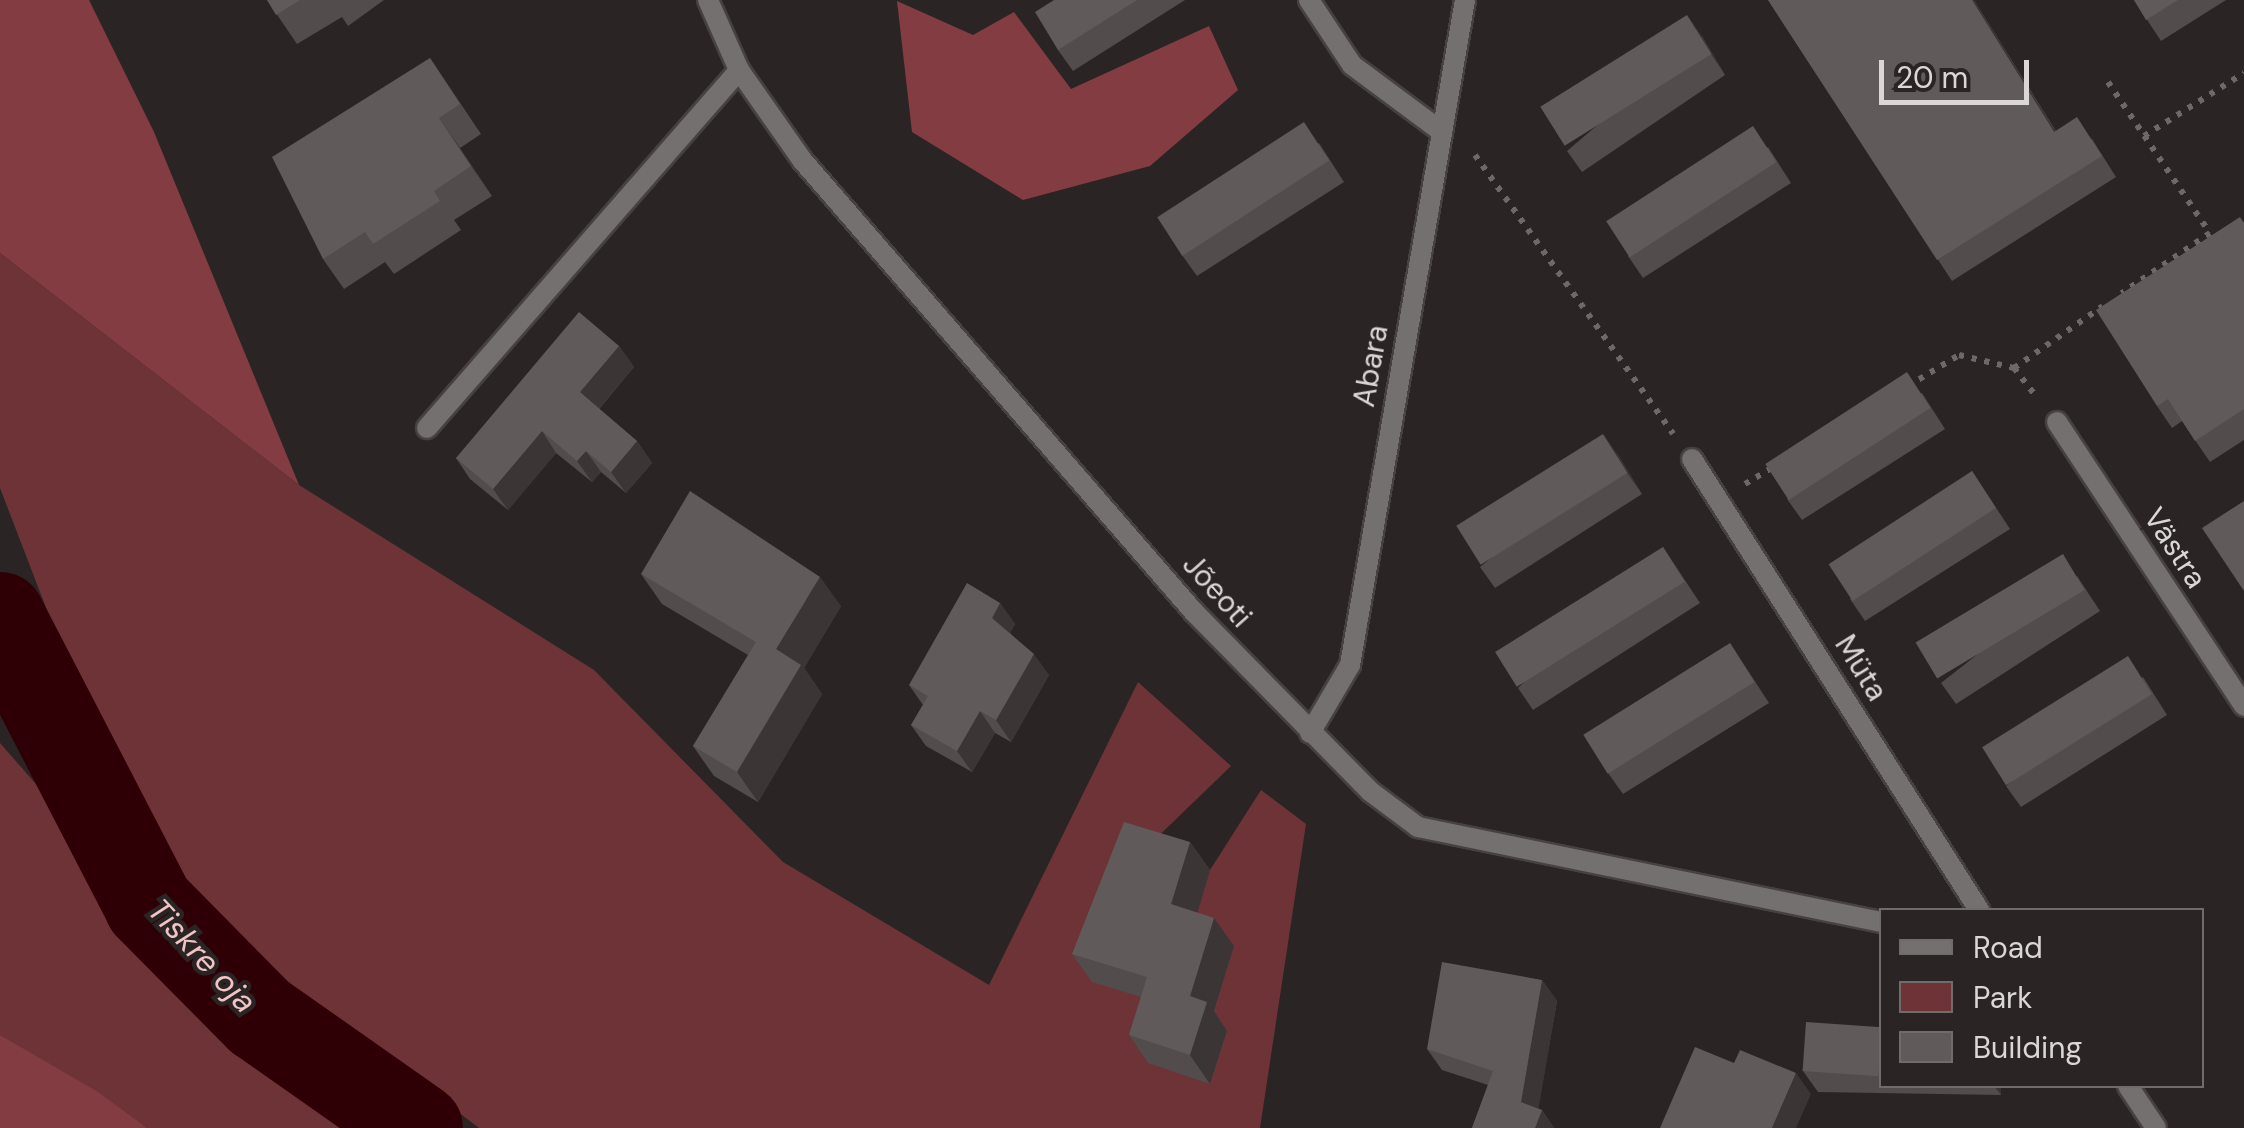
<!DOCTYPE html>
<meta charset="utf-8">
<style>
body{margin:0}
#map{position:relative;width:2244px;height:1128px;overflow:hidden;background:#2b2424;font-family:"DM Sans",sans-serif}
div>[style]{position:absolute}
.green>*{inset:0;background:#6e3337}
.forest>*{inset:0;background:#833c42}
.river>*{height:90px;margin:-45px;padding:0 45px;transform-origin:45px;border-radius:45px;background:#2e0006}
.path>*{height:6px;margin-top:-3px;transform-origin:0;background:repeating-linear-gradient(90deg,#6e6868 0 5px,transparent 0 13px)}
.roads{filter:drop-shadow(2px 0 #474141) drop-shadow(-2px 0 #474141) drop-shadow(0 2px #474141) drop-shadow(0 -2px #474141)}
.service>*{height:20px;margin:-10px;padding:0 10px;transform-origin:10px;border-radius:10px;background:#747070}
.minor>*{height:20px;margin:-10px;padding:0 10px;transform-origin:10px;border-radius:10px;background:#747070}
.wall>*{inset:0;background:#524c4c}
.shaded-wall>*{inset:0;background:#3c3535}
.building>*{inset:0;background:#615a5a;transform-origin:0 0}
span{translate:-50% -50%;white-space:nowrap;text-align:center;line-height:1.15;-webkit-text-stroke:9px #2b2424;paint-order:stroke}
.street-label{font-size:30px;color:#dbd7d7}
.water-label{font-size:32px;color:#f1c5c5;font-style:italic}
.legend{position:absolute;left:1879px;top:908px;width:325px;height:180px;box-sizing:border-box;background:#2b2424;border:2px solid #716c6c;margin:0;padding:12px 18px;list-style:none;font-size:30px;color:#dbd7d7}
.legend li{display:flex;align-items:center;gap:20px;height:50px}
.legend b{width:50px;border:2px solid #716c6c}
.scale{position:absolute;left:1879px;top:60px;width:150px;height:45px;box-sizing:border-box;border:5px solid #dbd7d7;border-top:0;padding-left:12px;font-size:30px;line-height:35px;white-space:nowrap;color:#dbd7d7;-webkit-text-stroke:8px #2b2424;paint-order:stroke}
</style>
<div id="map">
<div class="green">
<div style="clip-path:polygon(0 253px,299px 485px,594px 670px,783px 862px,989px 985px,1138px 682px,1231px 766px,1144px 850px,1191px 933px,1210px 870px,1261px 790px,1306px 824px,1260px 1128px,479px 1128px,193px 910px,60px 644px,0 488px)"></div>
<div style="clip-path:polygon(0 743px,49px 799px,161px 980px,359px 1128px,147px 1128px,0 1035px)"></div>
</div>
<div class="forest">
<div style="clip-path:polygon(0 0,89px 0,154px 132px,299px 485px,0 253px)"></div>
<div style="clip-path:polygon(897px 1px,973px 35px,1014px 12px,1071px 89px,1209px 26px,1238px 90px,1150px 166px,1023px 200px,912px 132px)"></div>
<div style="clip-path:polygon(0 1035px,98px 1092px,147px 1128px,0 1128px)"></div>
</div>
<div class="river">
<div style="left:0;top:617px;width:324px;rotate:62.6deg"></div>
<div style="left:149px;top:905px;width:158px;rotate:45.3deg"></div>
<div style="left:260px;top:1017px;width:193px;rotate:35.1deg"></div>
</div>
<div class="path">
<div style="left:2108px;top:82px;width:182px;rotate:56deg"></div>
<div style="left:2210px;top:233px;width:107px;rotate:145.7deg"></div>
<div style="left:2144px;top:136px;width:118px;rotate:-32.2deg"></div>
<div style="left:1475px;top:155px;width:342px;rotate:54.6deg"></div>
<div style="left:2014px;top:368px;width:108px;rotate:-34.9deg"></div>
<div style="left:1908px;top:386px;width:60px;rotate:-31.3deg"></div>
<div style="left:1959px;top:355px;width:57px;rotate:13.3deg"></div>
<div style="left:2014px;top:368px;width:37px;rotate:52deg"></div>
<div style="left:1745px;top:484px;width:33px;rotate:-31deg"></div>
</div>
<div class="roads">
<div class="service">
<div style="left:1309px;top:0;width:78px;rotate:56.5deg"></div>
<div style="left:1352px;top:65px;width:111px;rotate:36.6deg"></div>
<div style="left:427px;top:428px;width:475px;rotate:-48.9deg"></div>
</div>
<div class="minor">
<div style="left:708px;top:0;width:77px;rotate:66.1deg"></div>
<div style="left:739px;top:70px;width:110px;rotate:55deg"></div>
<div style="left:802px;top:160px;width:598px;rotate:49.07deg"></div>
<div style="left:1194px;top:612px;width:252px;rotate:45.5deg"></div>
<div style="left:1371px;top:792px;width:59px;rotate:36.7deg"></div>
<div style="left:1418px;top:827px;width:474px;rotate:11.6deg"></div>
<div style="left:2057px;top:422px;width:340px;rotate:56.6deg"></div>
<div style="left:1692px;top:459px;width:535px;rotate:57.53deg"></div>
<div style="left:1310px;top:733px;width:79px;rotate:-59.5deg"></div>
<div style="left:1350px;top:665px;width:675px;rotate:-80.19deg"></div>
<div style="left:2128px;top:1086px;width:50px;rotate:56.3deg"></div>
</div>
</div>
<div class="wall">
<div style="clip-path:polygon(267px 0,384px 0,348px 26px,342px 17px,297px 44px)"></div>
<div style="clip-path:polygon(1054px 0,1185px 0,1073px 71px,1058px 50px)"></div>
<div style="clip-path:polygon(1768px 0,1974px 0,2056px 131px,2092px 139px,2116px 177px,1952px 281px)"></div>
<div style="clip-path:polygon(2134px 0,2226px 0,2161px 41px)"></div>
<div style="clip-path:polygon(1702px 36px,1725px 75px,1582px 172px,1567px 151px)"></div>
<div style="clip-path:polygon(430px 58px,481px 134px,460px 148px,492px 196px,454px 220px,461px 230px,394px 274px,385px 262px,344px 289px,323px 259px)"></div>
<div style="clip-path:polygon(1319px 143px,1344px 182px,1197px 276px,1182px 255px)"></div>
<div style="clip-path:polygon(1768px 147px,1791px 183px,1643px 278px,1628px 256px)"></div>
<div style="clip-path:polygon(2244px 222px,2244px 440px,2210px 462px,2182px 421px,2172px 428px,2157px 406px)"></div>
<div style="clip-path:polygon(619px 346px,634px 367px,599px 409px,637px 441px,652px 463px,626px 493px,601px 472px,592px 482px,556px 453px,508px 510px,470px 479px,456px 458px)"></div>
<div style="clip-path:polygon(1922px 393px,1945px 429px,1802px 520px,1787px 499px)"></div>
<div style="clip-path:polygon(1618px 455px,1642px 494px,1495px 588px,1480px 567px)"></div>
<div style="clip-path:polygon(1972px 471px,2010px 529px,1865px 621px,1850px 599px)"></div>
<div style="clip-path:polygon(1663px 547px,1700px 603px,1533px 710px,1518px 688px)"></div>
<div style="clip-path:polygon(641px 574px,841px 606px,804px 668px,822px 694px,758px 802px,714px 776px,693px 746px,748px 655px,662px 604px)"></div>
<div style="clip-path:polygon(2077px 576px,2100px 611px,1956px 704px,1941px 683px)"></div>
<div style="clip-path:polygon(1000px 603px,1015px 624px,1010px 633px,1049px 675px,1011px 742px,995px 733px,972px 772px,926px 746px,911px 725px,923px 705px,909px 685px)"></div>
<div style="clip-path:polygon(1730px 643px,1769px 703px,1623px 794px,1608px 773px)"></div>
<div style="clip-path:polygon(2143px 677px,2167px 715px,2021px 807px,2006px 786px)"></div>
<div style="clip-path:polygon(1190px 842px,1210px 870px,1197px 912px,1234px 946px,1214px 1011px,1227px 1031px,1210px 1084px,1148px 1063px,1129px 1035px,1141px 997px,1092px 982px,1072px 954px)"></div>
<div style="clip-path:polygon(1542px 980px,1557px 1001px,1538px 1109px,1542px 1110px,1554px 1128px,1472px 1128px,1488px 1085px,1442px 1070px,1427px 1049px)"></div>
<div style="clip-path:polygon(1882px 1027px,1882px 1086px,2001px 1086px,2001px 1095px,1818px 1092px,1803px 1071px)"></div>
</div>
<div class="shaded-wall">
<div style="clip-path:polygon(1972px 0,1974px 0,2069px 153px,2054px 132px)"></div>
<div style="clip-path:polygon(1687px 15px,1702px 36px,1725px 75px,1711px 54px)"></div>
<div style="clip-path:polygon(439px 118px,460px 148px,492px 196px,471px 166px)"></div>
<div style="clip-path:polygon(619px 346px,634px 367px,594px 414px,580px 392px)"></div>
<div style="clip-path:polygon(542px 431px,556px 453px,508px 510px,493px 489px)"></div>
<div style="clip-path:polygon(1603px 434px,1618px 455px,1642px 494px,1627px 473px)"></div>
<div style="clip-path:polygon(637px 441px,652px 463px,626px 493px,611px 472px)"></div>
<div style="clip-path:polygon(586px 451px,601px 472px,592px 482px,577px 461px)"></div>
<div style="clip-path:polygon(820px 577px,841px 606px,804px 668px,822px 694px,758px 802px,737px 772px,776px 649px)"></div>
<div style="clip-path:polygon(1000px 603px,1015px 624px,1007px 639px,992px 618px)"></div>
<div style="clip-path:polygon(1034px 654px,1049px 675px,1011px 742px,996px 720px)"></div>
<div style="clip-path:polygon(980px 711px,995px 733px,972px 772px,957px 751px)"></div>
<div style="clip-path:polygon(1190px 842px,1210px 870px,1191px 933px,1171px 904px)"></div>
<div style="clip-path:polygon(1214px 918px,1234px 946px,1214px 1011px,1227px 1031px,1210px 1084px,1190px 1055px,1190px 996px)"></div>
<div style="clip-path:polygon(1542px 980px,1557px 1001px,1536px 1123px,1521px 1102px)"></div>
<div style="clip-path:polygon(1796px 1073px,1811px 1094px,1796px 1128px,1772px 1128px)"></div>
<div style="clip-path:polygon(1994px 1086px,2001px 1086px,2001px 1095px)"></div>
<div style="clip-path:polygon(1542px 1110px,1554px 1128px,1535px 1128px)"></div>
</div>
<div class="building">
<div style="clip-path:polygon(267px 0,300px 0,276px 15px)"></div>
<div style="clip-path:polygon(1054px 0,1137px 0,1058px 50px,1035px 12px)"></div>
<div style="clip-path:polygon(1768px 0,1972px 0,2054px 132px,2077px 117px,2102px 156px,1937px 260px)"></div>
<div style="clip-path:polygon(2134px 0,2178px 0,2146px 20px)"></div>
<div style="left:1687px;top:15px;width:46px;height:173px;rotate:58deg"></div>
<div style="clip-path:polygon(430px 58px,460px 104px,439px 118px,471px 166px,434px 191px,440px 201px,373px 244px,365px 232px,323px 259px,272px 157px)"></div>
<div style="left:1304px;top:122px;width:46px;height:175px;rotate:57deg"></div>
<div style="left:1753px;top:126px;width:43px;height:175px;rotate:57deg"></div>
<div style="clip-path:polygon(2240px 217px,2244px 223px,2244px 409px,2195px 441px,2168px 399px,2157px 406px,2096px 310px)"></div>
<div style="clip-path:polygon(579px 312px,619px 346px,580px 392px,637px 441px,611px 472px,586px 451px,577px 461px,542px 431px,493px 489px,456px 458px)"></div>
<div style="left:1907px;top:372px;width:43px;height:169px;rotate:57deg"></div>
<div style="left:1603px;top:434px;width:46px;height:173px;rotate:58deg"></div>
<div style="left:1972px;top:471px;width:44px;height:171px;rotate:57deg"></div>
<div style="clip-path:polygon(690px 491px,820px 577px,776px 649px,801px 665px,737px 772px,693px 746px,756px 642px,641px 574px)"></div>
<div style="clip-path:polygon(2244px 501px,2244px 591px,2202px 528px)"></div>
<div style="left:1663px;top:547px;width:41px;height:198px;rotate:58deg"></div>
<div style="left:2063px;top:554px;width:42px;height:172px;rotate:59deg"></div>
<div style="clip-path:polygon(967px 583px,1000px 603px,992px 618px,1034px 654px,996px 720px,980px 711px,957px 751px,911px 725px,928px 696px,909px 685px)"></div>
<div style="left:1730px;top:643px;width:46px;height:173px;rotate:58deg"></div>
<div style="left:2128px;top:656px;width:45px;height:172px;rotate:58deg"></div>
<div style="clip-path:polygon(1124px 822px,1190px 842px,1171px 904px,1214px 918px,1190px 996px,1207px 1002px,1190px 1055px,1129px 1035px,1147px 977px,1072px 954px)"></div>
<div style="clip-path:polygon(1442px 962px,1542px 980px,1521px 1102px,1542px 1110px,1535px 1128px,1472px 1128px,1493px 1071px,1427px 1049px)"></div>
<div style="left:1806px;top:1022px;width:76px;height:49px;rotate:4deg"></div>
<div style="clip-path:polygon(1695px 1047px,1734px 1063px,1740px 1050px,1796px 1073px,1772px 1128px,1660px 1128px)"></div>
</div>
<div class="street-label">
<span style="left:1371px;top:366px;rotate:-80deg">Abara</span>
<span style="left:2175px;top:548px;rotate:57deg">Västra</span>
<span style="left:1217px;top:591px;rotate:48deg">Jõeoti</span>
<span style="left:1861px;top:668px;rotate:58deg">Müta</span>
</div>
<div class="water-label">
<span style="left:202px;top:956px;rotate:47deg">Tiskre oja</span>
</div>
<ul class="legend">
<li><b style="height:12px;background:#747070"></b>Road</li>
<li><b style="height:28px;background:#6e3337"></b>Park</li>
<li><b style="height:28px;background:#615a5a"></b>Building</li>
</ul>
<div class="scale">20 m</div>
</div>
